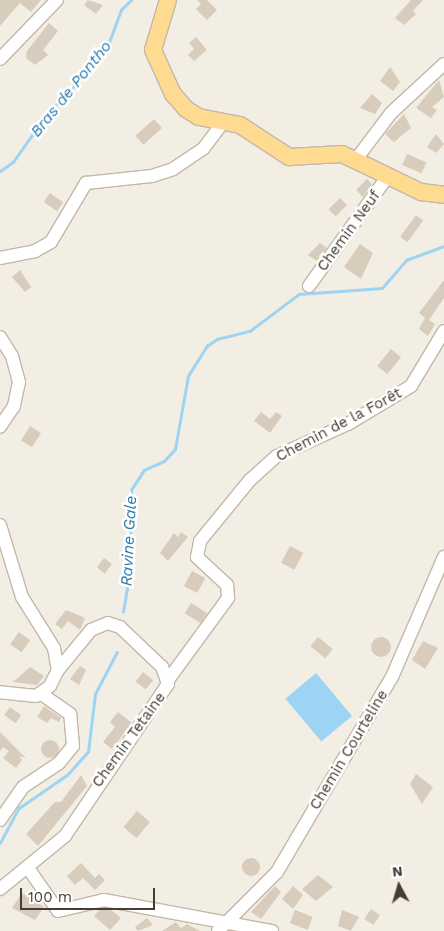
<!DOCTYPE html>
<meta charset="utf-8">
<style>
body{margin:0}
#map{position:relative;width:444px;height:931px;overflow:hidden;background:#f3eee4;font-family:"Work Sans",sans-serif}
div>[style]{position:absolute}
.water>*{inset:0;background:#9dd4f3;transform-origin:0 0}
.stream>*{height:2.5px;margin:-1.25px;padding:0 1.25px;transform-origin:1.25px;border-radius:1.25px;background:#9dd4f3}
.building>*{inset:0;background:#d8ccbc;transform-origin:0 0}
.round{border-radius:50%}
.roads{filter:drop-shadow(1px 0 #c2b8a9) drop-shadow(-1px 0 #c2b8a9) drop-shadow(0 1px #c2b8a9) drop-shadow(0 -1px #c2b8a9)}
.minor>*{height:12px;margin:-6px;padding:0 6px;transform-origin:6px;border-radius:6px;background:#fff}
.major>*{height:16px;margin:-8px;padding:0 8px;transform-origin:8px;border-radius:8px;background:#ffdb91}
span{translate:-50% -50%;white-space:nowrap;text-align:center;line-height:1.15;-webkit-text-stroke:5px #fff;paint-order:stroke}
.street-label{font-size:15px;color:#463e34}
.water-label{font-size:16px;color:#277bae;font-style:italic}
.north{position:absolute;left:374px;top:861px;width:50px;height:50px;-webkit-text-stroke:4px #fff;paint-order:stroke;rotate:354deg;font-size:14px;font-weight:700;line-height:20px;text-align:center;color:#463e34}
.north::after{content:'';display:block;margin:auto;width:18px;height:22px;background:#463e34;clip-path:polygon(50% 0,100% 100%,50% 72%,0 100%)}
.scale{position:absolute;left:20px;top:888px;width:135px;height:22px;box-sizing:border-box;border:2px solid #463e34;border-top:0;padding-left:6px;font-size:15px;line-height:18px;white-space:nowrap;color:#463e34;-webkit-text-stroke:4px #fff;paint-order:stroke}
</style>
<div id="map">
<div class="water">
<div style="left:316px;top:673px;width:56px;height:40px;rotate:50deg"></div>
</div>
<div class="stream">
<div style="left:0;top:171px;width:16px;rotate:-35deg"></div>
<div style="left:13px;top:162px;width:54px;rotate:-54.8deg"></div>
<div style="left:44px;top:118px;width:89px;rotate:-46.8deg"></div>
<div style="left:105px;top:53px;width:46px;rotate:-69.6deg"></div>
<div style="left:121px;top:10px;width:14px;rotate:-45deg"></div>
<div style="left:123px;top:612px;width:43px;rotate:-80.5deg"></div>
<div style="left:130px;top:570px;width:80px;rotate:-89.3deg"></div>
<div style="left:131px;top:490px;width:24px;rotate:-57deg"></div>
<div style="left:144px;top:470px;width:22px;rotate:-24deg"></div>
<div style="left:164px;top:461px;width:16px;rotate:-47deg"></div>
<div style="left:175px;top:449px;width:74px;rotate:-79.9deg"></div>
<div style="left:188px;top:376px;width:36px;rotate:-58deg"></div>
<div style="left:207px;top:346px;width:12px;rotate:-35deg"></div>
<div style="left:217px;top:339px;width:34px;rotate:-14deg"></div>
<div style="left:250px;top:331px;width:61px;rotate:-37.1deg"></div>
<div style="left:299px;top:294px;width:83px;rotate:-4.1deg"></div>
<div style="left:382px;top:288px;width:37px;rotate:-49deg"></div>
<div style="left:406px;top:260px;width:40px;rotate:-20.2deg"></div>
<div style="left:0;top:843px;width:40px;rotate:-62deg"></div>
<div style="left:19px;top:808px;width:58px;rotate:-34.5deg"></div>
<div style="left:67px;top:775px;width:31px;rotate:-48deg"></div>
<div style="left:88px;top:752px;width:58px;rotate:-83.1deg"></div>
<div style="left:95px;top:694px;width:47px;rotate:-62.4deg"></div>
</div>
<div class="building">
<div style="clip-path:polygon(0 0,41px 0,31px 12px,20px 3px,0 26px)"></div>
<div style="clip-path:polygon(88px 0,103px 5px,96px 14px,84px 5px)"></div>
<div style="clip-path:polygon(197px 0,207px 0,217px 10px,207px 20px,196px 9px,201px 4px)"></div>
<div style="clip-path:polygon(411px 0,423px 0,413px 11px,416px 14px,404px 25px,395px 18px)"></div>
<div style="clip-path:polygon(49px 23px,58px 31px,43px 50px,48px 55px,35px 65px,26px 58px,27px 51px)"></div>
<div style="clip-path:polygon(196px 37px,207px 50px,194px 61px,188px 55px,194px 49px,189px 43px)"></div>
<div style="clip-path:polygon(390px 67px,400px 82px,393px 91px,380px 81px)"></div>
<div style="clip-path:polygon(439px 80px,444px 97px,432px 107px,437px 110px,431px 118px,416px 108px)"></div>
<div style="clip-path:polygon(372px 94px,382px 103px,375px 114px,360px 108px)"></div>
<div style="clip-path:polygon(404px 114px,411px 128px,394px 142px,385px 134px)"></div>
<div style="left:154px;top:119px;width:12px;height:25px;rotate:48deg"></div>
<div style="clip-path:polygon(436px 134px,444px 144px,436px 153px,427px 147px)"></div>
<div style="left:407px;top:154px;width:21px;height:12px;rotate:23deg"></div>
<div style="clip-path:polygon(367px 179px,372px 184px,363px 197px,356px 190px)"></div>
<div style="left:50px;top:193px;width:16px;height:11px;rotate:35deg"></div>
<div style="left:340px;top:198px;width:10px;height:16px;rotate:45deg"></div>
<div style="left:416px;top:215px;width:9px;height:27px;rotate:36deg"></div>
<div style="clip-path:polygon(320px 243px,327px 248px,317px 261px,308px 255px)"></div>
<div style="clip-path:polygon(360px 244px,373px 253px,361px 279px,344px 267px)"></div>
<div style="clip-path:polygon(20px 270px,31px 287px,25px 292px,12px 277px)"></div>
<div style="clip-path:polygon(444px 280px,444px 298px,429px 320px,435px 324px,428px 336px,419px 329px,425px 318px,419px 313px)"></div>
<div style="left:391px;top:349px;width:13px;height:22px;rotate:39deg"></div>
<div style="clip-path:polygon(261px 412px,270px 419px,276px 412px,282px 416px,270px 433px,254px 421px)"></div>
<div style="left:30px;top:426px;width:13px;height:17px;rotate:32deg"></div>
<div style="clip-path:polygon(181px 532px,188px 537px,168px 561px,160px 553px,174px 533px,178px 537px)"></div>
<div style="left:290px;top:546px;width:15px;height:19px;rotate:28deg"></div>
<div style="left:104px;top:558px;width:10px;height:12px;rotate:37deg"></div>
<div style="left:192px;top:571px;width:15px;height:17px;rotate:28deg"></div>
<div style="left:191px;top:603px;width:19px;height:12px;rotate:32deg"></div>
<div style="clip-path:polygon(66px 610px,85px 618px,80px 630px,68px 621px,62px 629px,55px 624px)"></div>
<div style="left:19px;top:632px;width:14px;height:15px;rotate:36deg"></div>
<div style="left:318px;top:637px;width:19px;height:12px;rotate:39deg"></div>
<div class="round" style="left:371px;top:637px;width:20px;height:20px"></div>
<div style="clip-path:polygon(423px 641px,438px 648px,425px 669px,412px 660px)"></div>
<div style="clip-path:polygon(80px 666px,86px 670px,79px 685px,70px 679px)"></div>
<div style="clip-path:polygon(30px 667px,44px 676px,37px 685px,13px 682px)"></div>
<div style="left:143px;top:672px;width:13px;height:12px;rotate:39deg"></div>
<div style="clip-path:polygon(44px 706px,61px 718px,59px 722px,51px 718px,47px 723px,37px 717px)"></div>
<div style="left:10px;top:707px;width:14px;height:10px;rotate:36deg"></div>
<div style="clip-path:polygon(118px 712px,132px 723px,112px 749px,103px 742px,115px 727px,110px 722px)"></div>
<div style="clip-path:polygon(0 732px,26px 758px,19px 756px,22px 760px,16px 768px,3px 758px,9px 751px,3px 747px,0 751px)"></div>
<div class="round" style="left:41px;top:740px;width:18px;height:18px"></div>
<div style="clip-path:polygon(416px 774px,433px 787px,422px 804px,410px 784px)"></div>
<div style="clip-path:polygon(81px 775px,87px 786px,38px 846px,26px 834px,55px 802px,61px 802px)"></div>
<div style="left:137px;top:811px;width:17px;height:21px;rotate:40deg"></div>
<div class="round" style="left:242px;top:858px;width:18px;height:18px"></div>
<div style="clip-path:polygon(81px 863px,95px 878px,99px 874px,105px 880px,95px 890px,83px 878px,75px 885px,67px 876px)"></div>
<div style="clip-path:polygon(318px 875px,333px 887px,316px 901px,302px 889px)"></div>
<div style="clip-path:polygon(275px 886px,281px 892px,261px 919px,251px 912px)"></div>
<div style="clip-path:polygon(293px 886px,303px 895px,293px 909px,282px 899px)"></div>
<div style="clip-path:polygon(22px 893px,44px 907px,35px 920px,12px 908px)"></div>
<div style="clip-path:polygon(100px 909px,111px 910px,121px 918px,110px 930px,94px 916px)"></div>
<div style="left:371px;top:909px;width:11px;height:12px;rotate:34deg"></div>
<div style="left:295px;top:910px;width:19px;height:14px;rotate:21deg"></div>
<div style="clip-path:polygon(342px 910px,359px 917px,351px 931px,338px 926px)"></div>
<div style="clip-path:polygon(147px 918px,153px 925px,138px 931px,135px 927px)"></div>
<div style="clip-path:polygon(176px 922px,181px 928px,187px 924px,200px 931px,162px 931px)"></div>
</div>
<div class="roads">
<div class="minor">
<div style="left:0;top:59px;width:82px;rotate:-46deg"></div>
<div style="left:357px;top:158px;width:56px;rotate:-52.9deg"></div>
<div style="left:391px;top:113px;width:72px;rotate:-42.8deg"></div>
<div style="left:0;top:258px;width:36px;rotate:-11deg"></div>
<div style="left:35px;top:251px;width:18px;rotate:-29deg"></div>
<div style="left:51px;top:242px;width:69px;rotate:-59.3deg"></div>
<div style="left:86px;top:183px;width:66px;rotate:-6.1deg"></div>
<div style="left:152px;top:176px;width:22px;rotate:-18deg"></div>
<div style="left:173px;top:169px;width:36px;rotate:-34deg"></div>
<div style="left:203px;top:149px;width:35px;rotate:-53deg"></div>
<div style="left:309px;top:286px;width:135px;rotate:-54.3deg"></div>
<div style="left:0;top:337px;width:22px;rotate:58deg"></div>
<div style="left:12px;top:356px;width:27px;rotate:75deg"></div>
<div style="left:19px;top:382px;width:25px;rotate:102deg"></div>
<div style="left:14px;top:406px;width:25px;rotate:124deg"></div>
<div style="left:0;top:525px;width:75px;rotate:73deg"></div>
<div style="left:22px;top:597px;width:60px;rotate:57.9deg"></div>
<div style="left:54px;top:648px;width:22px;rotate:80deg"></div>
<div style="left:58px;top:670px;width:18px;rotate:117deg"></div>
<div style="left:50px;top:686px;width:17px;rotate:144deg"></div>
<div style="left:36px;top:696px;width:36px;rotate:-174deg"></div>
<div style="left:168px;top:680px;width:102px;rotate:-53.8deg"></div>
<div style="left:228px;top:598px;width:13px;rotate:-94deg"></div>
<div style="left:227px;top:585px;width:41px;rotate:-137deg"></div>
<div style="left:197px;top:557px;width:16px;rotate:-79deg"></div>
<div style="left:200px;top:541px;width:79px;rotate:-50.7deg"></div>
<div style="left:250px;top:480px;width:36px;rotate:-42deg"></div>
<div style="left:277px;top:456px;width:78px;rotate:-24.3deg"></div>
<div style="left:348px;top:424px;width:74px;rotate:-31.1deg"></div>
<div style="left:411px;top:386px;width:64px;rotate:-59deg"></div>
<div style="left:0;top:820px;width:40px;rotate:-55.1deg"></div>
<div style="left:23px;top:787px;width:43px;rotate:-33.7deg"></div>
<div style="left:59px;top:763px;width:22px;rotate:-51deg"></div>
<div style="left:73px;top:746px;width:32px;rotate:-95deg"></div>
<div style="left:70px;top:714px;width:35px;rotate:-145deg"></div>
<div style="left:28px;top:868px;width:52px;rotate:55.1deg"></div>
<div style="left:58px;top:911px;width:47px;rotate:-13.4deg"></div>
<div style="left:104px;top:900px;width:171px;rotate:10.5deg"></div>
<div style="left:0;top:889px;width:84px;rotate:-39.2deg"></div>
<div style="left:65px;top:836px;width:184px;rotate:-55.9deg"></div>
<div style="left:168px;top:684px;width:18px;rotate:-109deg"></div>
<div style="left:162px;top:667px;width:58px;rotate:-136.4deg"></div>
<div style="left:120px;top:627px;width:13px;rotate:-162deg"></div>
<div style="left:108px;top:623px;width:18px;rotate:158deg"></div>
<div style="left:91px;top:630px;width:52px;rotate:129.5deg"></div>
<div style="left:218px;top:931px;width:83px;rotate:-45deg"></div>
<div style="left:277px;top:872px;width:226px;rotate:-59.5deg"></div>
<div style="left:392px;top:677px;width:131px;rotate:-66.6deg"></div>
</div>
<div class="major">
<div style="left:168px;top:0;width:52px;rotate:106.7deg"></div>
<div style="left:153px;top:50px;width:48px;rotate:65.6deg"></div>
<div style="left:173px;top:94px;width:20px;rotate:49deg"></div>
<div style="left:186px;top:109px;width:15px;rotate:32deg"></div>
<div style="left:199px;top:117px;width:42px;rotate:11deg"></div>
<div style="left:240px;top:125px;width:59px;rotate:33.1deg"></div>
<div style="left:289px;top:157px;width:53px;rotate:-3.2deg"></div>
<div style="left:342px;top:154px;width:88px;rotate:25.7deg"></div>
<div style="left:421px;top:192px;width:23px;rotate:7deg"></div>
</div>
</div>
<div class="street-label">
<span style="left:349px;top:231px;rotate:-54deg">Chemin Neuf</span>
<span style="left:339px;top:425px;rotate:-28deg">Chemin de la Forêt</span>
<span style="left:129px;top:740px;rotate:-54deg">Chemin Tetaine</span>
<span style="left:349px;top:750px;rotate:-59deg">Chemin Courteline</span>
</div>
<div class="water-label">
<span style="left:71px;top:89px;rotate:-51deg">Bras de Pontho</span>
<span style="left:129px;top:541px;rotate:-87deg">Ravine Gale</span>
</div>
<div class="north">N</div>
<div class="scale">100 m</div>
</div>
